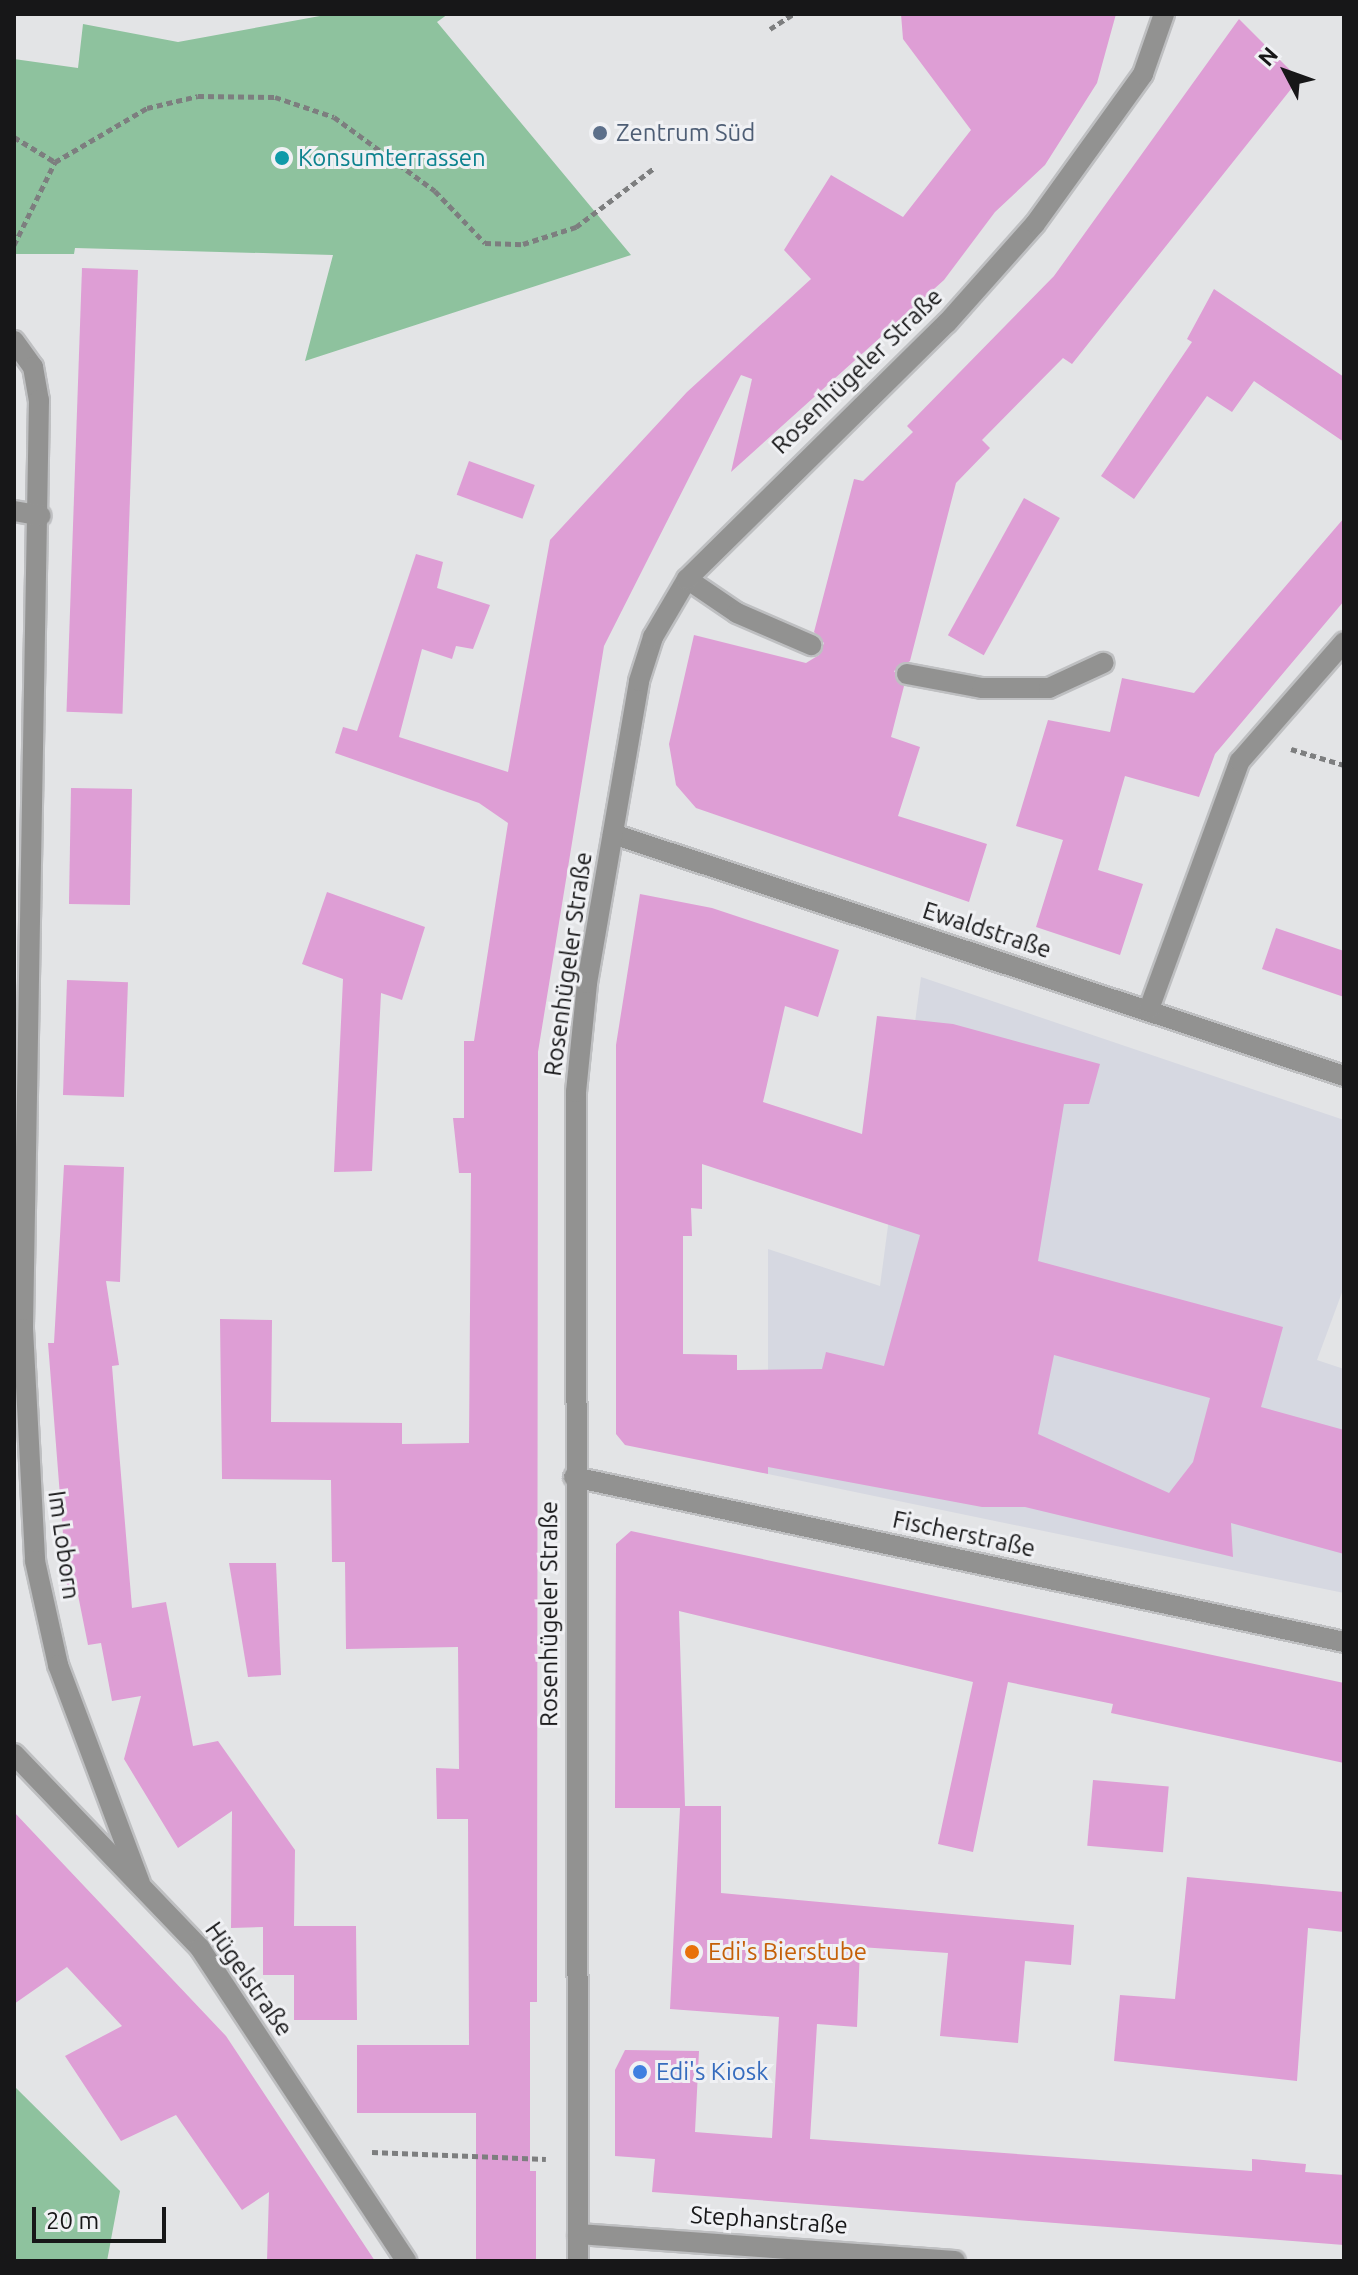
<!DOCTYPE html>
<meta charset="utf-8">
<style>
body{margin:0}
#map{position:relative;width:1358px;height:2275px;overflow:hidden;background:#e3e4e6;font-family:Ubuntu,sans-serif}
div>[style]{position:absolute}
.built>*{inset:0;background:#d6d8e1}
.green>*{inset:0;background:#8ec29e}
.building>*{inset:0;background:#de9ed5;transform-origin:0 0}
.path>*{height:5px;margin-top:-2.5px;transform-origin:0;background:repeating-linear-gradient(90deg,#7d7e7f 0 6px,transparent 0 10px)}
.roads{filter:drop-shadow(2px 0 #bebfc1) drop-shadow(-2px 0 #bebfc1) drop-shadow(0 2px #bebfc1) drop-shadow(0 -2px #bebfc1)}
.lane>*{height:20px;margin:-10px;padding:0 10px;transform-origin:10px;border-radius:10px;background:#929291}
.street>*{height:20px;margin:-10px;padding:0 10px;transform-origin:10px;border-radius:10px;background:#929291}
.dots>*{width:22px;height:22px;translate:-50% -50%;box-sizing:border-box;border:4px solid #f0f1f4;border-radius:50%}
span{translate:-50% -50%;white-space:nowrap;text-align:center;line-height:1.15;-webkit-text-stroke:6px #f0f1f4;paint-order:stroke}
.service-label{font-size:24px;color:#4e5e75}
.left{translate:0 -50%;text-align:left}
.culture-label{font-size:24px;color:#0d838f}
.street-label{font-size:24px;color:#171718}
.food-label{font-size:24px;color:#c56008}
.shop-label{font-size:24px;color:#366cbe}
.frame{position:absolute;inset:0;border:16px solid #171718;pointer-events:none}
.north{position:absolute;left:1246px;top:32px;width:80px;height:80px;-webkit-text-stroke:6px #f0f1f4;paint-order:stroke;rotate:311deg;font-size:22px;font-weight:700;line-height:32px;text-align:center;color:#171718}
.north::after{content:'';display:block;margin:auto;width:28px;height:36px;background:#171718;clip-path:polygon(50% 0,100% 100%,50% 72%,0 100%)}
.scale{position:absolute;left:32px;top:2207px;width:134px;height:36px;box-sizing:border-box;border:4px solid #171718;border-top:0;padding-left:10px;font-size:24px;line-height:28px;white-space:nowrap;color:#171718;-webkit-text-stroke:6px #f0f1f4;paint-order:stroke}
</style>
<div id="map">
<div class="built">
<div style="clip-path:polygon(921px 977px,1344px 1120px,1344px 1287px,1317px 1360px,1344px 1369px,1344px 1593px,768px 1474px,768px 1249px,880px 1286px)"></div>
</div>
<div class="green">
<div style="clip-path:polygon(331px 14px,448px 14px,437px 22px,631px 255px,305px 361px,333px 255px,75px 248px,74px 254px,14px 254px,14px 59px,78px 68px,83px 24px,178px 42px)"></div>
<div style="clip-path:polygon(14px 2086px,120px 2191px,107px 2261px,14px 2261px)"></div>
</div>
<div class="building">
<div style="clip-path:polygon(901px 14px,1116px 14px,1097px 83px,1045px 165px,995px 212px,944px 280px,731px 472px,752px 379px,741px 375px,604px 646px,538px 1052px,537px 2002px,530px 2002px,530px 2171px,536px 2171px,536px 2261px,476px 2261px,476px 2113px,357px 2113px,357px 2045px,469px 2045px,468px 1819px,437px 1819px,436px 1768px,459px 1769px,458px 1647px,346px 1649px,345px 1562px,332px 1562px,331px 1480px,222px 1479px,220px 1319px,272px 1320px,271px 1422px,402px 1423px,402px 1444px,469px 1443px,471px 1173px,459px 1173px,453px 1118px,464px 1118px,464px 1041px,474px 1041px,508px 823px,479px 803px,335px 753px,343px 727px,357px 731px,416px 554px,443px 562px,437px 588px,490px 605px,473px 649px,456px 646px,452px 659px,422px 649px,399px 737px,508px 772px,550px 540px,687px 392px,811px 279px,784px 250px,831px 175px,903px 217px,971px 130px,903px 39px)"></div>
<div style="clip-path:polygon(1239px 19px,1299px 79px,1072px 364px,1063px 358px,982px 440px,990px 448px,956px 483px,910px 661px,894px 671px,904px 686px,891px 737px,920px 747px,898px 816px,987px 844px,969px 902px,696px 808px,676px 785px,669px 744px,694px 635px,806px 663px,819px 655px,824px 643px,814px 632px,854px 479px,863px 481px,913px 432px,907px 426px,1054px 276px)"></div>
<div style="left:82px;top:268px;width:56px;height:444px;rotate:2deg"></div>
<div style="clip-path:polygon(1214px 289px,1344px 377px,1344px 442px,1254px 381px,1232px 412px,1207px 396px,1134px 499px,1101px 476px,1192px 342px,1187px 339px)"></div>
<div style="left:469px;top:461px;width:70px;height:36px;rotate:20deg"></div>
<div style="left:1024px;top:498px;width:41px;height:157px;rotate:29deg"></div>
<div style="clip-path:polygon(1344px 518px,1344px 601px,1215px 754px,1199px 797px,1125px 776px,1098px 870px,1143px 884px,1120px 955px,1036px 927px,1063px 840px,1016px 826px,1048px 720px,1110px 732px,1122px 678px,1194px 693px)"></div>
<div style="left:71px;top:788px;width:61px;height:116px;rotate:1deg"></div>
<div style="clip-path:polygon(327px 892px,425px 927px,402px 1000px,381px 993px,372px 1171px,334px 1172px,343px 979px,302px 964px)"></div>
<div style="clip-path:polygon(evenodd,640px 894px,712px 908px,839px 950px,818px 1017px,785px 1006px,763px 1102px,862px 1134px,877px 1016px,953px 1024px,1100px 1064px,1089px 1104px,1064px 1104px,1038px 1261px,1283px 1327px,1261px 1407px,1344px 1430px,1344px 1554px,1231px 1523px,1233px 1557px,1025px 1507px,982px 1507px,768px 1467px,768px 1474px,625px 1445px,616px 1434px,616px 1045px,640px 894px,702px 1164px,920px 1235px,884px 1366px,826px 1352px,822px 1369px,737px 1370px,737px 1355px,683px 1354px,683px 1236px,692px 1236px,691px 1208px,702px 1209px,702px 1164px,640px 894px,1054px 1355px,1210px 1398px,1193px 1462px,1169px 1493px,1038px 1434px,1054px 1355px)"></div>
<div style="clip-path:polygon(1276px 928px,1344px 951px,1344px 997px,1262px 969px)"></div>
<div style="left:67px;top:980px;width:61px;height:115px;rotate:2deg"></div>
<div style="clip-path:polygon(64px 1165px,124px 1167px,120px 1282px,106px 1281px,119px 1365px,112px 1366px,132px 1608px,166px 1602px,193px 1746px,218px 1741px,295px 1850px,294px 1926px,356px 1926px,357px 2020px,294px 2020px,294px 1975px,263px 1975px,263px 1927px,231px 1928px,232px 1811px,178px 1848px,124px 1759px,141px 1696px,112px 1701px,101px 1643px,88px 1645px,76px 1585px,67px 1585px,48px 1343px,54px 1343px)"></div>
<div style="clip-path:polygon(631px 1531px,1344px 1683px,1344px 1763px,1111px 1713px,1113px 1704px,1008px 1682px,973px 1852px,938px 1844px,973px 1682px,679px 1611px,685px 1806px,721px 1806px,721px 1893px,1074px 1925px,1071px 1965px,1025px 1961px,1018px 2043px,940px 2036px,948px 1953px,860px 1947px,857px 2027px,817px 2024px,810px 2139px,1252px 2171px,1252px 2159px,1306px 2164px,1305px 2172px,1344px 2175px,1344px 2245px,652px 2192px,655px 2159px,615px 2156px,615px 2070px,625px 2050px,699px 2051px,695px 2132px,772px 2138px,779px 2017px,670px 2009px,680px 1808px,615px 1808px,616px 1544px)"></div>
<div style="clip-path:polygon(229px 1563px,276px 1563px,281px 1675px,248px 1677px)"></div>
<div style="left:1093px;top:1780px;width:76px;height:66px;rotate:5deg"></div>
<div style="clip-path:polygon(14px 1812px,226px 2036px,375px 2261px,267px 2261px,269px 2192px,242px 2210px,176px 2115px,121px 2141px,65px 2056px,122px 2026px,67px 1967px,14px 2004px)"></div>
<div style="clip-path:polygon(1187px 1877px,1344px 1892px,1344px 1932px,1308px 1928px,1297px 2081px,1114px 2061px,1120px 1995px,1175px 1999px)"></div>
</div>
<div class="path">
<div style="left:770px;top:29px;width:27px;rotate:-33deg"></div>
<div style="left:14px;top:137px;width:48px;rotate:31.4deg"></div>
<div style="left:14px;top:245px;width:93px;rotate:-63.7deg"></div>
<div style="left:55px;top:162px;width:107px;rotate:-30.4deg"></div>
<div style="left:147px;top:108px;width:52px;rotate:-13.2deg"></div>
<div style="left:198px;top:96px;width:77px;rotate:0.7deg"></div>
<div style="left:275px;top:97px;width:62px;rotate:18.7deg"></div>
<div style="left:334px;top:117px;width:125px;rotate:36.2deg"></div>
<div style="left:435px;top:191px;width:72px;rotate:46.1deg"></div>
<div style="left:485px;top:243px;width:38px;rotate:2deg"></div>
<div style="left:523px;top:244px;width:56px;rotate:-17.8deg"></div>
<div style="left:576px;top:227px;width:98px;rotate:-37.1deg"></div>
<div style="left:1291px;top:749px;width:55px;rotate:16.8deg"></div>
<div style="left:372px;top:2152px;width:174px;rotate:2.3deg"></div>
</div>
<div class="roads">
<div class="lane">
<div style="left:687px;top:579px;width:60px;rotate:34.2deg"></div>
<div style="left:737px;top:613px;width:81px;rotate:23.4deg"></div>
<div style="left:907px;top:674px;width:76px;rotate:10.6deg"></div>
<div style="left:982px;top:688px;width:67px"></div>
<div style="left:1049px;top:688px;width:60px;rotate:-24.8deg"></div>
</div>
<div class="street">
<div style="left:14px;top:341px;width:32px;rotate:54deg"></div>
<div style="left:33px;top:367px;width:34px;rotate:80deg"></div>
<div style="left:39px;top:400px;width:929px;rotate:90.99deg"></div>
<div style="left:23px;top:1329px;width:232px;rotate:87deg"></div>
<div style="left:35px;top:1561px;width:107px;rotate:77.5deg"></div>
<div style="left:58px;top:1665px;width:233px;rotate:69.4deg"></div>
<div style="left:14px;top:511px;width:27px;rotate:10deg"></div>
<div style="left:613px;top:834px;width:770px;rotate:18.32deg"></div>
<div style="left:1149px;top:1009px;width:264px;rotate:-69.9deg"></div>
<div style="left:1240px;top:761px;width:158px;rotate:-48.8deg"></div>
<div style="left:574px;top:1477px;width:787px;rotate:12.09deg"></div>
<div style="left:14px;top:1754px;width:269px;rotate:46.2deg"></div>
<div style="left:200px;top:1948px;width:375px;rotate:56.6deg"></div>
<div style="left:578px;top:2234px;width:378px;rotate:4.1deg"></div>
<div style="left:578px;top:2261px;width:1169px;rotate:-90.1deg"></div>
<div style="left:576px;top:1092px;width:110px;rotate:-84.2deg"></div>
<div style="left:587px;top:983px;width:306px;rotate:-80.2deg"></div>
<div style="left:639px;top:681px;width:46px;rotate:-72.3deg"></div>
<div style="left:653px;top:637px;width:67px;rotate:-59.6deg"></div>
<div style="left:687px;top:579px;width:365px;rotate:-44.6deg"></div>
<div style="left:947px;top:323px;width:132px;rotate:-48.4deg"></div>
<div style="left:1035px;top:224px;width:185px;rotate:-54.2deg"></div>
<div style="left:1143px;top:74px;width:64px;rotate:-70.7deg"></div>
</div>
</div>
<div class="dots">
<div style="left:600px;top:133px;background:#5c6f8a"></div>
<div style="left:282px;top:158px;background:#0f9aa8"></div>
<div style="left:692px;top:1952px;background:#e8710a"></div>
<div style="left:640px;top:2072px;background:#3f7fe0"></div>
</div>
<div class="service-label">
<span class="left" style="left:616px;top:133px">Zentrum Süd</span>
</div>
<div class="culture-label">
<span class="left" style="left:298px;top:158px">Konsumterrassen</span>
</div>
<div class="street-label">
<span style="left:857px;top:371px;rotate:-44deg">Rosenhügeler Straße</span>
<span style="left:987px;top:930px;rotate:18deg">Ewaldstraße</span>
<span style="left:568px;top:964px;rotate:-82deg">Rosenhügeler Straße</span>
<span style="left:964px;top:1534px;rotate:12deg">Fischerstraße</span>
<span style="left:64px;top:1545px;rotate:82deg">Im Loborn</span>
<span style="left:549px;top:1614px;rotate:-90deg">Rosenhügeler Straße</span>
<span style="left:249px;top:1979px;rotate:55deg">Hügelstraße</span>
<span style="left:769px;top:2220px;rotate:4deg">Stephanstraße</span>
</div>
<div class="food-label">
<span class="left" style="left:708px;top:1952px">Edi's Bierstube</span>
</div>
<div class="shop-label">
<span class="left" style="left:656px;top:2072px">Edi's Kiosk</span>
</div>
<div class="frame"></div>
<div class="north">N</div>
<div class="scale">20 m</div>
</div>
